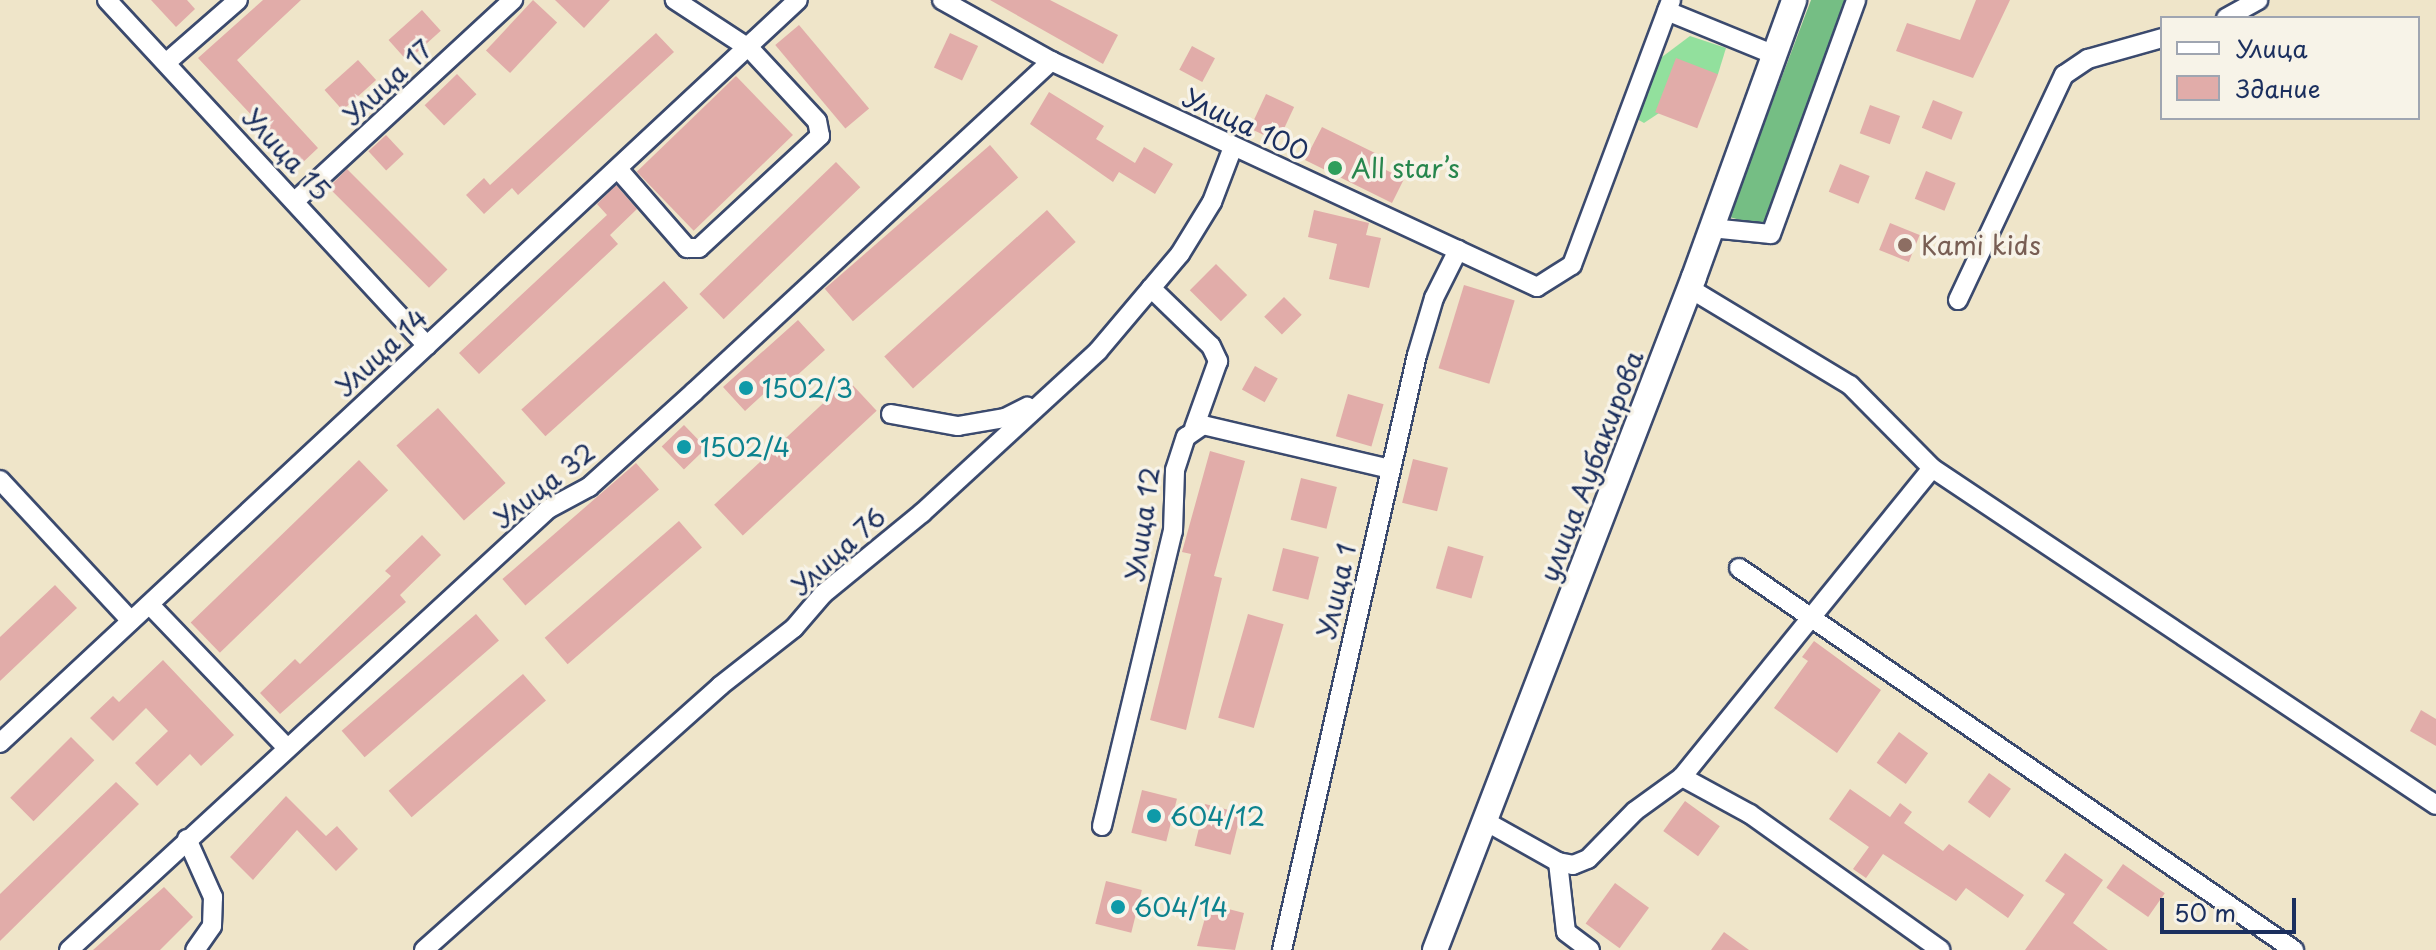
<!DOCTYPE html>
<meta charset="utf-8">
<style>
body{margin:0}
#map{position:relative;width:2436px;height:950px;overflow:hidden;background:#efe5c9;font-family:"Playpen Sans",sans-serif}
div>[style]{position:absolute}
.green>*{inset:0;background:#92e09d}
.forest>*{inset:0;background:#75be84}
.building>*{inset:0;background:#e1aca9;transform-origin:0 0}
.roads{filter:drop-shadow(2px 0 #3b4a6e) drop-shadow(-2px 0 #3b4a6e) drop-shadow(0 2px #3b4a6e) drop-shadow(0 -2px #3b4a6e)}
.minor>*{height:18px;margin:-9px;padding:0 9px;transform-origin:9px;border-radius:9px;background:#fff}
.major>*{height:24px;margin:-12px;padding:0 12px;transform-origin:12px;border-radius:12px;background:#fff}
.dots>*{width:22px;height:22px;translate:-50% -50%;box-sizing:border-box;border:4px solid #f7f3e8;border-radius:50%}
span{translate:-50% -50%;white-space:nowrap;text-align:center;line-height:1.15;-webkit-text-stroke:7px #f7f3e8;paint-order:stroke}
.street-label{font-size:26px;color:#1b2f5e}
.leisure-label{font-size:26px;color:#27864d}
.left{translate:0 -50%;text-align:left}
.education-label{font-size:26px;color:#785e54}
.culture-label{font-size:26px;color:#0d838f}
.legend{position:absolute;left:2160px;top:16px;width:260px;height:104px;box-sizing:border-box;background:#f7f3e8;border:2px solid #9fa5b1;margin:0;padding:10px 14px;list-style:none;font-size:24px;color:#1b2f5e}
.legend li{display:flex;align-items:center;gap:16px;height:40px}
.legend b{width:40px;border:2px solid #9fa5b1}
.scale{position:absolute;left:2160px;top:898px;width:136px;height:36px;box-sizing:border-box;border:4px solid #1b2f5e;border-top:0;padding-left:10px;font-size:24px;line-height:28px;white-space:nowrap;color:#1b2f5e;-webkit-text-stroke:6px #f7f3e8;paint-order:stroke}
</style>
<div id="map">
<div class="green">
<div style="clip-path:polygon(1690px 36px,1726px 48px,1718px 74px,1644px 123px,1637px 119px,1658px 60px)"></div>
</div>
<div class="forest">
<div style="clip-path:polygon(1811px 0,1853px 0,1764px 226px,1729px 217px)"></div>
</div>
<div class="building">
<div style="clip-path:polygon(151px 0,187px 0,195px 9px,176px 27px)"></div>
<div style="clip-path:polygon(263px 0,301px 0,237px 60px,318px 148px,299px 166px,198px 58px)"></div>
<div style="left:533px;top:0;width:33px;height:69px;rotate:43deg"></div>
<div style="clip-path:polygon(555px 0,610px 0,584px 28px)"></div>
<div style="clip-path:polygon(990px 0,1050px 0,1118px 35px,1103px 64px)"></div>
<div style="clip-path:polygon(1976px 0,2010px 0,1973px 78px,1896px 51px,1907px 23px,1960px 40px)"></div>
<div style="left:422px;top:10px;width:28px;height:45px;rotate:48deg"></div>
<div style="left:799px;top:25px;width:109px;height:31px;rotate:50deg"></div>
<div style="clip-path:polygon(656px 33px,674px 52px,518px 195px,512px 188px,484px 214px,466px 195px,484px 178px,490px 185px)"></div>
<div style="left:950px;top:33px;width:31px;height:38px;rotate:25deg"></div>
<div style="left:1192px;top:46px;width:26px;height:27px;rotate:28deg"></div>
<div style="left:1676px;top:58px;width:45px;height:58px;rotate:21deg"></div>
<div style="left:358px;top:60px;width:27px;height:45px;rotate:48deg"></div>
<div style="left:457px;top:74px;width:28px;height:45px;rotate:46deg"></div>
<div style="left:736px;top:76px;width:82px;height:138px;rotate:46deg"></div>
<div style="clip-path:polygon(1049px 92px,1104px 126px,1096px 139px,1135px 163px,1144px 147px,1173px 164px,1155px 194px,1119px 172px,1113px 182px,1030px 124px)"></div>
<div style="left:1266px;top:94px;width:31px;height:38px;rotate:25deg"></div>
<div style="left:1933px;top:100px;width:32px;height:30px;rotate:22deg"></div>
<div style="left:1870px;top:105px;width:32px;height:30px;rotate:20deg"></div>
<div style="clip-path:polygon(1322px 127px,1377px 154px,1372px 163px,1404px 179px,1392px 203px,1305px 160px)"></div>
<div style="left:386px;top:135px;width:26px;height:24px;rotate:47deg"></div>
<div style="left:990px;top:145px;width:43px;height:219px;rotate:49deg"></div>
<div style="left:836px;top:162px;width:35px;height:190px;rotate:46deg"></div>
<div style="left:1840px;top:164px;width:32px;height:30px;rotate:22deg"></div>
<div style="left:347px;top:169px;width:142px;height:26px;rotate:45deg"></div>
<div style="left:1926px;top:171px;width:32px;height:30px;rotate:22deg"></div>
<div style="clip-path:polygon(616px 185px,637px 209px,610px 235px,618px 244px,479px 374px,459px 353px,607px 215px,597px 204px)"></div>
<div style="left:1047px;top:210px;width:43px;height:219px;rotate:48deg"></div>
<div style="clip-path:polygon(1314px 210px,1369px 223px,1366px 235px,1381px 238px,1369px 288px,1329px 279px,1337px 244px,1308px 237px)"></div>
<div style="left:1890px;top:223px;width:32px;height:29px;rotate:22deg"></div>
<div style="left:1216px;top:264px;width:44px;height:37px;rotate:45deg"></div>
<div style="left:664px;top:281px;width:36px;height:192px;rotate:48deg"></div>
<div style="left:1464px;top:285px;width:53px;height:87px;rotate:17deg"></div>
<div style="left:1284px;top:297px;width:25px;height:28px;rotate:45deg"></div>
<div style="clip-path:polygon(798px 320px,825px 350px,792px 380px,786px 373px,745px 411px,723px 387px)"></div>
<div style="left:1255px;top:366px;width:26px;height:27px;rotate:29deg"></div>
<div style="left:848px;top:380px;width:42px;height:183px;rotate:47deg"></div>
<div style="left:1348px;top:394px;width:37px;height:44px;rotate:16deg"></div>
<div style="left:438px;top:408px;width:101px;height:56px;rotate:48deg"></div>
<div style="left:684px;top:425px;width:32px;height:31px;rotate:46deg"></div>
<div style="clip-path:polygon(1210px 451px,1245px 461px,1214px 576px,1222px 578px,1186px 730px,1150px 720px,1191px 554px,1182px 552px)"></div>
<div style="left:1413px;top:459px;width:36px;height:45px;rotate:14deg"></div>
<div style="left:359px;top:460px;width:42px;height:234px;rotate:46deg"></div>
<div style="left:636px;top:463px;width:35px;height:177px;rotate:49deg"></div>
<div style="left:1301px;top:478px;width:37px;height:43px;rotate:14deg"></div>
<div style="left:679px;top:521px;width:35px;height:178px;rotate:49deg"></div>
<div style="clip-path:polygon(422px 535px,441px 555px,400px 595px,406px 602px,280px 714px,260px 693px,295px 659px,300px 664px,391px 576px,385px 571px)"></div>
<div style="left:1448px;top:546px;width:37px;height:44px;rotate:16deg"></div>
<div style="left:1283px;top:548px;width:37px;height:44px;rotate:14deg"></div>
<div style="clip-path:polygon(55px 585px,77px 608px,0 681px,0 637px)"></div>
<div style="left:476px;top:614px;width:35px;height:178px;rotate:49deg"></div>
<div style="left:1248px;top:614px;width:37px;height:108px;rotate:16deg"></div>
<div style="clip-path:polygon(1814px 641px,1881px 690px,1837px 753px,1774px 708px,1808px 661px,1802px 657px)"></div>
<div style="clip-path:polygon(163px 660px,234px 735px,201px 766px,190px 754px,157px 786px,135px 763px,168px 731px,146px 708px,113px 741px,90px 718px,113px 696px,119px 702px)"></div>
<div style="left:523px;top:674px;width:35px;height:178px;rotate:49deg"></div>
<div style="clip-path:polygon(2421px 710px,2436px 719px,2436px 746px,2410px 731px)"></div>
<div style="left:1899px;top:732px;width:36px;height:38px;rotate:36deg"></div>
<div style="left:71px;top:737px;width:33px;height:86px;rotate:45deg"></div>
<div style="left:1989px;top:773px;width:27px;height:36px;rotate:36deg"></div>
<div style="clip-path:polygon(116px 782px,139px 804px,0 941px,0 894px)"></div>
<div style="clip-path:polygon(1850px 789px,1890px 817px,1900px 803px,1912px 812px,1904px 823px,1943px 851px,1949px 844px,2024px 895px,2008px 918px,1966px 888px,1956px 901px,1883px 854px,1866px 878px,1853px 869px,1869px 847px,1829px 819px)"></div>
<div style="left:1142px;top:790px;width:36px;height:44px;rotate:14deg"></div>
<div style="clip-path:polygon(286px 796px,326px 836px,337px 826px,358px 849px,336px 871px,297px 830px,253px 880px,230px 857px)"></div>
<div style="left:1685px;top:801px;width:43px;height:37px;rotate:36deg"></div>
<div style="left:1205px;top:804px;width:37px;height:43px;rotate:14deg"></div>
<div style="clip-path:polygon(2065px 853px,2103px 880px,2073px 923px,2108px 950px,2025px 950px,2065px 894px,2045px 881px)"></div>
<div style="left:2123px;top:864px;width:51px;height:29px;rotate:35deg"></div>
<div style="left:1106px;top:881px;width:37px;height:44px;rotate:14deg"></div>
<div style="left:1615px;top:883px;width:42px;height:50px;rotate:36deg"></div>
<div style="clip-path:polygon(164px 887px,193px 917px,160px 950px,93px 950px)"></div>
<div style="clip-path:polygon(1209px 904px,1244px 913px,1235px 950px,1197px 946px)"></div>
<div style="clip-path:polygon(1724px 932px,1749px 950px,1711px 950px)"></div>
</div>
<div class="roads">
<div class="minor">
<div style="left:107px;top:0;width:471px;rotate:47.2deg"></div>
<div style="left:942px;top:0;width:125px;rotate:29.2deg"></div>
<div style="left:1051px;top:61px;width:536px;rotate:24.94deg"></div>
<div style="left:1537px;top:287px;width:41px;rotate:-32.2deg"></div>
<div style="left:1572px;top:265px;width:283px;rotate:-69.5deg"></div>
<div style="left:1667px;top:11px;width:117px;rotate:22.2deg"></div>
<div style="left:2226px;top:18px;width:37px;rotate:-29deg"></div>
<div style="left:167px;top:62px;width:94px;rotate:-41.1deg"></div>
<div style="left:618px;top:169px;width:105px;rotate:48.9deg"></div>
<div style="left:687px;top:248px;width:12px"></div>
<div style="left:699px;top:248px;width:165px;rotate:-42.8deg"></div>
<div style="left:820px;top:136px;width:15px;rotate:-101deg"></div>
<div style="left:817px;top:121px;width:98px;rotate:-132.9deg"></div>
<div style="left:750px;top:49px;width:90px;rotate:-146.8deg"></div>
<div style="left:295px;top:201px;width:297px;rotate:-42.7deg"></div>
<div style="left:1711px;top:228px;width:60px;rotate:5.7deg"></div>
<div style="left:1771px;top:234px;width:249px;rotate:-70deg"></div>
<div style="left:1151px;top:288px;width:83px;rotate:44deg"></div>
<div style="left:1211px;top:346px;width:17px;rotate:65deg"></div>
<div style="left:1218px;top:361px;width:71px;rotate:109.7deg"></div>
<div style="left:1689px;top:288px;width:188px;rotate:31.1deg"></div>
<div style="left:1850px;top:385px;width:117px;rotate:45.3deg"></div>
<div style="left:1958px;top:300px;width:249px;rotate:-64.8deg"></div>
<div style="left:2064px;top:75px;width:29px;rotate:-34deg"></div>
<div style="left:2088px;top:59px;width:77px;rotate:-15.8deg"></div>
<div style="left:891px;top:414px;width:68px;rotate:10.2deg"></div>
<div style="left:958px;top:426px;width:48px;rotate:-9.7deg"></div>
<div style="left:1005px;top:418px;width:25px;rotate:-27deg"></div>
<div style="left:0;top:480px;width:192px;rotate:47.1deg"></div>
<div style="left:1739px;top:568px;width:674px;rotate:34.54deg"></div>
<div style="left:150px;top:605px;width:197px;rotate:46.2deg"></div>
<div style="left:0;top:743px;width:1090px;rotate:-42.96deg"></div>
<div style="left:1682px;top:777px;width:77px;rotate:28.6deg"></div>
<div style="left:1750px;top:814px;width:234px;rotate:35.5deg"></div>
<div style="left:1485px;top:821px;width:84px;rotate:29.3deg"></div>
<div style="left:1558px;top:862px;width:15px;rotate:11deg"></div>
<div style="left:1573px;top:865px;width:16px;rotate:-22deg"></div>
<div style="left:1588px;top:859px;width:67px;rotate:-45.6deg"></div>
<div style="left:1635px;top:811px;width:58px;rotate:-35.9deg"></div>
<div style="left:1682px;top:777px;width:397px;rotate:-51deg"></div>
<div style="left:1932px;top:468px;width:606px;rotate:33.77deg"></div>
<div style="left:1102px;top:826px;width:303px;rotate:-76.5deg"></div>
<div style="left:1173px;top:531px;width:61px;rotate:-88.1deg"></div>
<div style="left:1175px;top:470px;width:35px;rotate:-72deg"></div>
<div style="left:1186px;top:437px;width:21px;rotate:-35deg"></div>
<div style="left:1203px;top:425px;width:192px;rotate:13.2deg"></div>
<div style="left:187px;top:839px;width:64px;rotate:65.9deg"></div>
<div style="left:213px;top:897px;width:29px;rotate:92deg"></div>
<div style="left:212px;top:926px;width:29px;rotate:125deg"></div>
<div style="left:1558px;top:862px;width:70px;rotate:83.5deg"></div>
<div style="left:1566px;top:932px;width:30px;rotate:37deg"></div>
<div style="left:69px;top:950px;width:651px;rotate:-42.63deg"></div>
<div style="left:548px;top:509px;width:47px;rotate:-28.2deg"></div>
<div style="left:589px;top:487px;width:142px;rotate:-42.1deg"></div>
<div style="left:694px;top:392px;width:487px;rotate:-42.8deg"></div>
<div style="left:424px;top:950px;width:397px;rotate:-41.7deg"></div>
<div style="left:720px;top:686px;width:94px;rotate:-38.1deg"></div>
<div style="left:794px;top:628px;width:45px;rotate:-49.5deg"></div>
<div style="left:823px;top:594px;width:128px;rotate:-39.3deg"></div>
<div style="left:922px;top:513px;width:239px;rotate:-42.6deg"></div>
<div style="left:1098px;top:351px;width:127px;rotate:-49.8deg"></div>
<div style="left:1180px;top:254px;width:61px;rotate:-58.4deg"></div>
<div style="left:1212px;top:202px;width:59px;rotate:-69.1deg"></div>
<div style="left:1282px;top:950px;width:610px;rotate:-77.22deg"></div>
<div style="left:1417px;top:355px;width:59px;rotate:-73.4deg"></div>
<div style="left:1434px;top:298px;width:54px;rotate:-63.4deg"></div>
</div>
<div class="major">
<div style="left:1435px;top:950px;width:721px;rotate:-68.95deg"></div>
<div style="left:1694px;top:277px;width:294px;rotate:-70.1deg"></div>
</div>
</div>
<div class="dots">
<div style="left:1335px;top:168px;background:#2e9e5b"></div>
<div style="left:1905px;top:245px;background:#8d6e63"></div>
<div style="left:746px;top:388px;background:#0f9aa8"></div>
<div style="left:684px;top:447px;background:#0f9aa8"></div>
<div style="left:1154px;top:816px;background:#0f9aa8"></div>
<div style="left:1118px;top:907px;background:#0f9aa8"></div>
</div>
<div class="street-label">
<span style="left:387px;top:82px;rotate:-43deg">Улица 17</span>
<span style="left:1246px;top:124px;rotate:25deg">Улица 100</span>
<span style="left:287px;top:154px;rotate:47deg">Улица 15</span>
<span style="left:381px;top:352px;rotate:-43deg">Улица 14</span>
<span style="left:1591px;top:466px;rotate:-69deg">улица Аубакирова</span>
<span style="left:544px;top:485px;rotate:-38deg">Улица 32</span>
<span style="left:1142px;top:524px;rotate:-82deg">Улица 12</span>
<span style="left:838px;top:551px;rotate:-42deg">Улица 76</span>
<span style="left:1336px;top:591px;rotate:-77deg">Улица 1</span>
</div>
<div class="leisure-label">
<span class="left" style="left:1351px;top:168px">All star’s</span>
</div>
<div class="education-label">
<span class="left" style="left:1921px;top:245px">Kami kids</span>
</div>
<div class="culture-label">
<span class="left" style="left:762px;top:388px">1502/3</span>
<span class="left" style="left:700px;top:447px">1502/4</span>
<span class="left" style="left:1170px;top:816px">604/12</span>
<span class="left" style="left:1134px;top:907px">604/14</span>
</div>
<ul class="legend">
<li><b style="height:10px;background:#fff"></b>Улица</li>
<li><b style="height:22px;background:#e1aca9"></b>Здание</li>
</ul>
<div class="scale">50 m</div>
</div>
